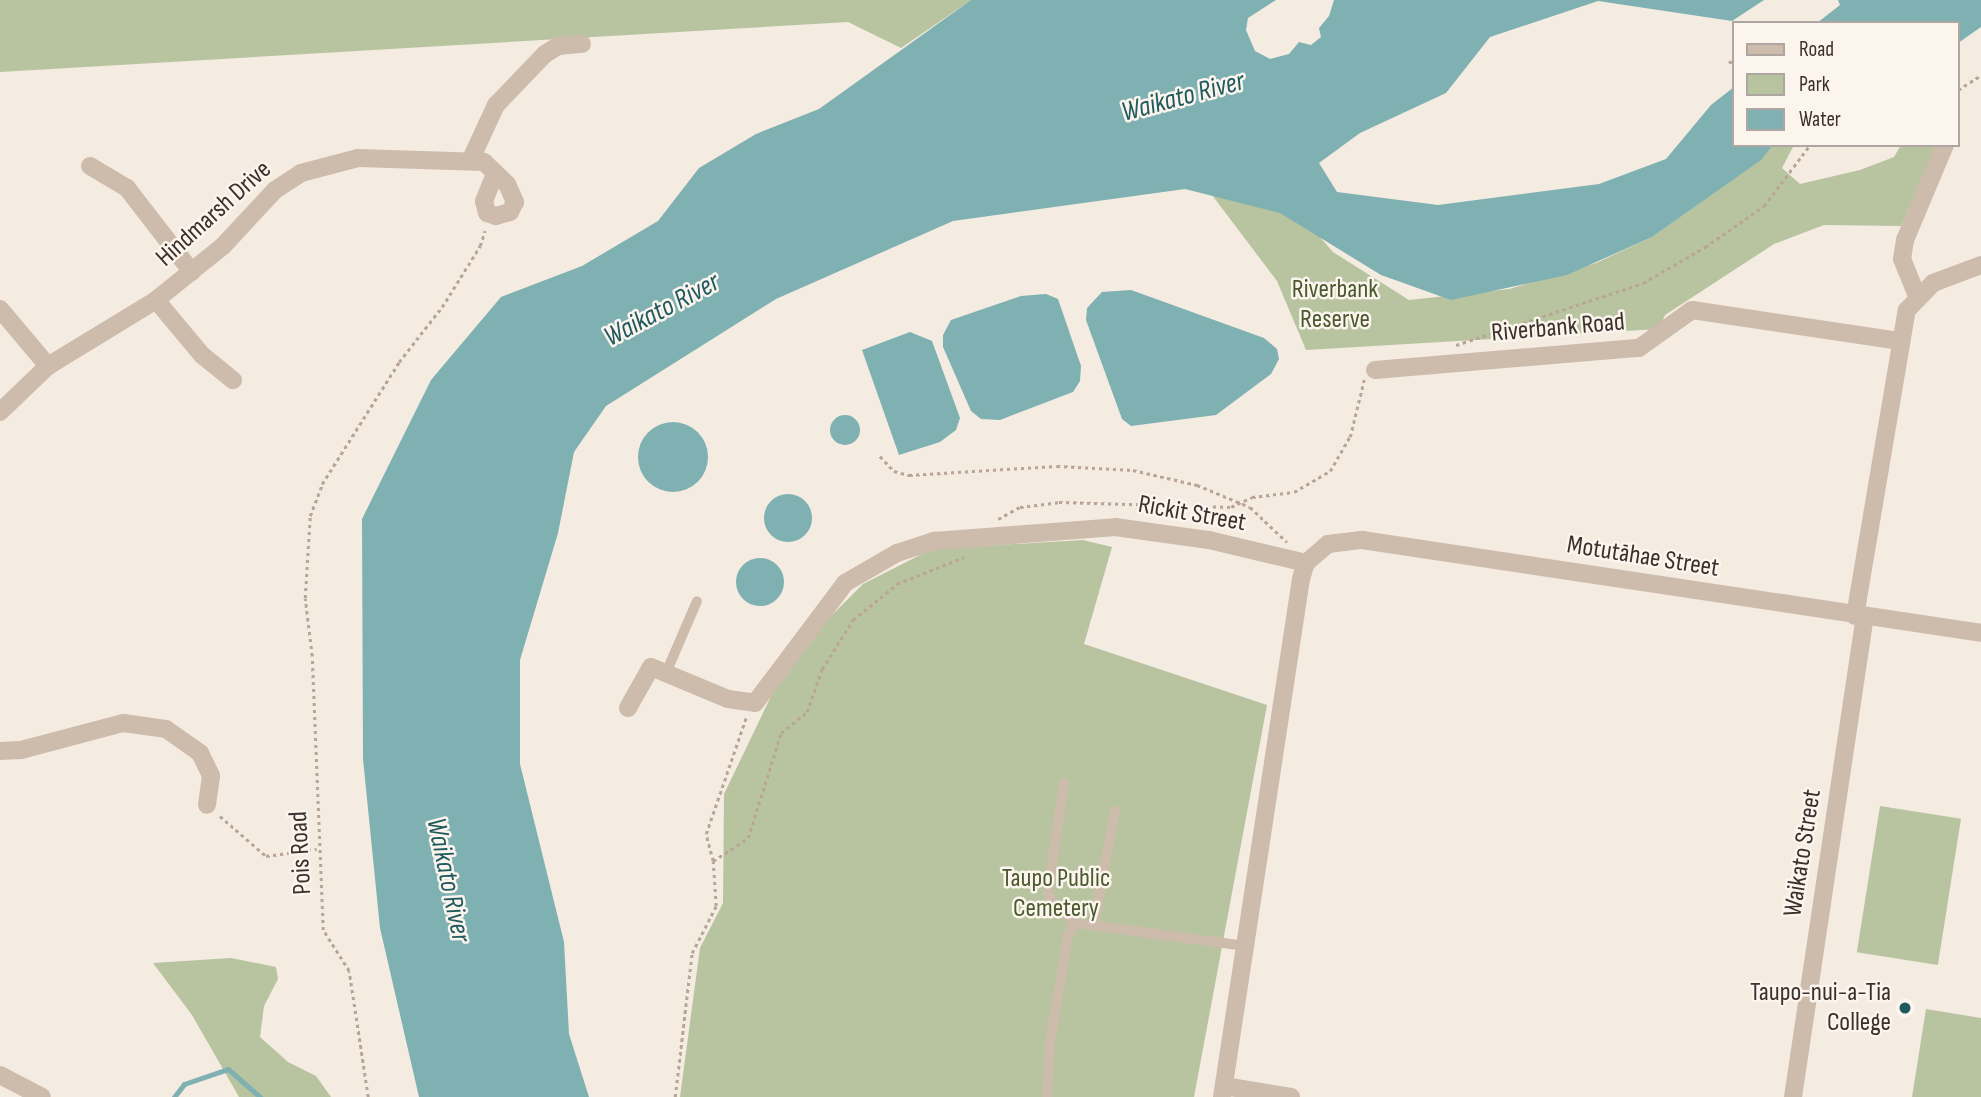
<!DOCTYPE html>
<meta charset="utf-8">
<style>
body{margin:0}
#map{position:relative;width:1981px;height:1097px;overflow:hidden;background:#f4ebe1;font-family:"Sofia Sans Condensed",sans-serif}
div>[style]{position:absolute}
.green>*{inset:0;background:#b8c4a0;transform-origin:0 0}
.water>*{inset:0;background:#7fb0b2}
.round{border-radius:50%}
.stream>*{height:5px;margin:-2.5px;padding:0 2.5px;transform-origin:2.5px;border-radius:2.5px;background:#7fb0b2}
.path>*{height:2.5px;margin-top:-1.25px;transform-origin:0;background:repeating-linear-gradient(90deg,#b9a596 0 3.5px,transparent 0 7px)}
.lane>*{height:10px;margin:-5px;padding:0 5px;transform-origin:5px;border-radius:5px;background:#cdbbac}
.street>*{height:18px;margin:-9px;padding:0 9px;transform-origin:9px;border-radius:9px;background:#cdbbac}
.dots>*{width:19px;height:19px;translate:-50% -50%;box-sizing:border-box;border:4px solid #fbf5ee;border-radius:50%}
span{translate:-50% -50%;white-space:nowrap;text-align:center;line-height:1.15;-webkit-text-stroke:5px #fbf5ee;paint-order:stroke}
.street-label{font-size:26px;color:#3b302b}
.park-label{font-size:26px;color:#4a5a2e}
.poi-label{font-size:26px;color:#3b302b}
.right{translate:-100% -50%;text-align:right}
.water-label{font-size:28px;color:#1f5a5e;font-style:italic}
.legend{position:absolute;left:1732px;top:21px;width:228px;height:126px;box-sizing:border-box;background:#fbf5ee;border:2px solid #aea6a0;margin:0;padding:9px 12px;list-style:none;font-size:21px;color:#3b302b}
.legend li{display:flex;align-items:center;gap:14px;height:35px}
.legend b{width:35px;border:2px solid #aea6a0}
</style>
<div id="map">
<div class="green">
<div style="clip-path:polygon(0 0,971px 0,901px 48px,848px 22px,0 72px)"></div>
<div style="clip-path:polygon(1773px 145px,1794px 145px,1782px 168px,1800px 184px,1860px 170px,1894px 157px,1901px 145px,1937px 145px,1901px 226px,1824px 225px,1774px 244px,1665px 315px,1659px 329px,1306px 350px,1277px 281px,1212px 195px,1303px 218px,1333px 252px,1409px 300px,1509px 289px,1596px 263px,1652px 237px,1760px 160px)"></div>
<div style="clip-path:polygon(1083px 540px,1112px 547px,1084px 644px,1267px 705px,1194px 1097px,680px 1097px,700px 948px,723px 903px,724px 794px,790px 657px,863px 584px,932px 549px)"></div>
<div style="left:1880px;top:806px;width:82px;height:148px;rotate:9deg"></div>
<div style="clip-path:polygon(231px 958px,276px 967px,278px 979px,264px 1006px,260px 1037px,288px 1062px,316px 1076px,331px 1097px,239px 1097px,192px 1015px,153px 963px)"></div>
<div style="clip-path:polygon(1926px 1009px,1981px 1018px,1981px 1097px,1912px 1097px)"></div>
</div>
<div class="water">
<div style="clip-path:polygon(971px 0,1276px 0,1248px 18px,1246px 30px,1255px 51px,1270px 59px,1289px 54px,1299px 42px,1311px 45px,1321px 37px,1319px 28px,1329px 16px,1334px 0,1764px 0,1732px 21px,1598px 1px,1490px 37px,1446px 93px,1360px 133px,1319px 163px,1337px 192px,1438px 205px,1599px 184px,1666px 159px,1711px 105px,1734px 87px,1734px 145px,1773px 145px,1761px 160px,1652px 237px,1567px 275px,1451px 300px,1381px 275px,1280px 213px,1185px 189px,953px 221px,776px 299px,606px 406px,574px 452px,558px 533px,520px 660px,520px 764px,564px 942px,569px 1034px,589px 1097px,419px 1097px,380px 928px,363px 759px,362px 519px,431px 380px,501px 297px,582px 266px,658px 221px,699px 168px,756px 134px,819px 109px)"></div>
<div style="clip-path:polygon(1838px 0,1981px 0,1981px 27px,1958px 43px,1958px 23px,1817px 23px,1840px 5px)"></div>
<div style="clip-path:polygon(1131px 290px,1264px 338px,1277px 349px,1279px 359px,1271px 374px,1216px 415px,1131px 426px,1122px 419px,1086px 320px,1087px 308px,1102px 292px)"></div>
<div style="clip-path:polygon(1046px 294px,1058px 299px,1081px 366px,1080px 381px,1073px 392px,1000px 420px,981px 419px,971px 411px,943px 347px,943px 335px,951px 320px,1021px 296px)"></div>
<div style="clip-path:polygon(910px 332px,932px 341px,960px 418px,956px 430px,940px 442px,899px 455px,862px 350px)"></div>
<div class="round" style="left:830px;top:415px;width:30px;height:30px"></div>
<div class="round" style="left:638px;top:422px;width:70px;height:70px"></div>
<div class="round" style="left:764px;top:494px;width:48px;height:48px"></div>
<div class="round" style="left:736px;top:558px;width:48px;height:48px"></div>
</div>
<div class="stream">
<div style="left:174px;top:1097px;width:16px;rotate:-52deg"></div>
<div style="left:184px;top:1084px;width:46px;rotate:-18.8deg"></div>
<div style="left:228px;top:1069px;width:43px;rotate:41.2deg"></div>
</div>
<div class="path">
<div style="left:1729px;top:61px;width:6px;rotate:31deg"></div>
<div style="left:1958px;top:90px;width:27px;rotate:-33deg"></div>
<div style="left:1456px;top:345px;width:197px;rotate:-18.3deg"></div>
<div style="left:1643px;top:283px;width:72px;rotate:-30.1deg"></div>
<div style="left:1705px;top:247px;width:72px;rotate:-34.8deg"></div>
<div style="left:1764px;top:206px;width:76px;rotate:-53deg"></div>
<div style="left:880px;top:456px;width:21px;rotate:47deg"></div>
<div style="left:894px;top:471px;width:16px;rotate:15deg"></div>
<div style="left:909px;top:475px;width:148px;rotate:-3.5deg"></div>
<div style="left:1057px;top:466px;width:76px;rotate:3deg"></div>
<div style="left:1133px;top:470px;width:66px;rotate:13.2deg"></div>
<div style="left:1197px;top:485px;width:57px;rotate:22.5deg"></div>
<div style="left:1250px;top:507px;width:51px;rotate:43.4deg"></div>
<div style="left:998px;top:519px;width:25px;rotate:-29deg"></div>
<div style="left:1020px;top:507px;width:39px;rotate:-7deg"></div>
<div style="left:1059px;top:502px;width:172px;rotate:1.7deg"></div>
<div style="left:1231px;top:507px;width:23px;rotate:-25deg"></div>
<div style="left:1252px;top:497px;width:42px;rotate:-6.8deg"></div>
<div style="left:1294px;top:492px;width:42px;rotate:-30.3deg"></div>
<div style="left:1330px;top:471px;width:39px;rotate:-60deg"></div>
<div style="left:1350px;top:437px;width:59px;rotate:-76.2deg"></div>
<div style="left:220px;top:816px;width:61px;rotate:41deg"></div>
<div style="left:266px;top:856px;width:51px;rotate:-7.8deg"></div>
<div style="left:713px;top:861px;width:28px;rotate:-105deg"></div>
<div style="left:706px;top:834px;width:123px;rotate:-71deg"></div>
<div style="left:368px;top:1097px;width:127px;rotate:-98.6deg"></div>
<div style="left:349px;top:971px;width:49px;rotate:-122.4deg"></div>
<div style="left:323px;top:930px;width:274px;rotate:-92.3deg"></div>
<div style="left:312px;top:656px;width:58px;rotate:-96.9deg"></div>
<div style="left:305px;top:598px;width:82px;rotate:-86.5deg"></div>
<div style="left:310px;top:516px;width:34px;rotate:-69deg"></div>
<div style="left:322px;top:484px;width:144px;rotate:-57.7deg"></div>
<div style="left:399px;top:362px;width:70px;rotate:-52deg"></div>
<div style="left:442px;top:307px;width:72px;rotate:-58.1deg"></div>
<div style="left:480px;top:246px;width:16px;rotate:-72deg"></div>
<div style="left:675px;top:1097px;width:145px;rotate:-83.3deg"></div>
<div style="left:692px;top:953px;width:53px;rotate:-62.9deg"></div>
<div style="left:716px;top:906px;width:45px;rotate:-93.8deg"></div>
<div style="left:713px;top:861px;width:42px;rotate:-33.3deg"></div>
<div style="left:748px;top:838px;width:110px;rotate:-72.6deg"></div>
<div style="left:781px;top:733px;width:33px;rotate:-39deg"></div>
<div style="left:807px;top:712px;width:46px;rotate:-70.8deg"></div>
<div style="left:822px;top:669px;width:58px;rotate:-57.7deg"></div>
<div style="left:853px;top:620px;width:57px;rotate:-39.3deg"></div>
<div style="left:897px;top:584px;width:72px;rotate:-21.9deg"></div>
</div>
<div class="lane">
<div style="left:666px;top:673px;width:78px;rotate:-66.7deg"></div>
<div style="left:1064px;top:783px;width:110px;rotate:98.4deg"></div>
<div style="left:1048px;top:892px;width:11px;rotate:68deg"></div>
<div style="left:1052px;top:902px;width:31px;rotate:42deg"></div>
<div style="left:1094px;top:923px;width:114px;rotate:-79.4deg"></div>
<div style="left:1047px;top:1097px;width:55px;rotate:-86.9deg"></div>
<div style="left:1050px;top:1042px;width:108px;rotate:-80.4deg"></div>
<div style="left:1068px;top:936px;width:15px;rotate:-62deg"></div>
<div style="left:1075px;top:923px;width:172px;rotate:7.7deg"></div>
</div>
<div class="street">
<div style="left:471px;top:159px;width:60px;rotate:-65.2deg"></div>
<div style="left:496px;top:105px;width:71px;rotate:-46.1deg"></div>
<div style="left:545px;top:54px;width:15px;rotate:-32deg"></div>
<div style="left:558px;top:46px;width:24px;rotate:-5deg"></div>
<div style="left:90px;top:166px;width:43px;rotate:30.7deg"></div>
<div style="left:127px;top:188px;width:106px;rotate:52.3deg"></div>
<div style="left:1917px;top:296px;width:40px;rotate:-112deg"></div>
<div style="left:1902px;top:259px;width:19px;rotate:-81deg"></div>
<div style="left:1905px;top:240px;width:103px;rotate:-67.2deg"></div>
<div style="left:156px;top:300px;width:72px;rotate:50.1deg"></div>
<div style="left:202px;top:355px;width:40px;rotate:39deg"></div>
<div style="left:0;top:309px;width:75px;rotate:49.9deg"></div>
<div style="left:1375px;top:370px;width:265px;rotate:-4.8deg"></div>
<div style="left:1639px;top:348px;width:65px;rotate:-35.6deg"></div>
<div style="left:1692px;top:310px;width:209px;rotate:8.5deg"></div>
<div style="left:0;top:412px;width:66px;rotate:-43.8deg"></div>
<div style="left:48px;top:366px;width:127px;rotate:-31.4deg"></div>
<div style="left:156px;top:300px;width:86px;rotate:-38.9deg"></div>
<div style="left:223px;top:246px;width:76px;rotate:-47.1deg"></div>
<div style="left:275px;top:190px;width:31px;rotate:-33deg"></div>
<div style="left:301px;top:173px;width:59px;rotate:-14.7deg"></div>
<div style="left:358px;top:158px;width:126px;rotate:1.8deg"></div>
<div style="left:484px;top:162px;width:32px;rotate:44deg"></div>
<div style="left:507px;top:184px;width:20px;rotate:66deg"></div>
<div style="left:515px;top:202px;width:11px;rotate:117deg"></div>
<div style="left:510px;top:212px;width:15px;rotate:164deg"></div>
<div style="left:496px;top:216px;width:9px;rotate:-162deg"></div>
<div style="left:487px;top:213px;width:12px;rotate:-104deg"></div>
<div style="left:484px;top:201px;width:29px;rotate:-68deg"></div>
<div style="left:1855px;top:616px;width:310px;rotate:-80.4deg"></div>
<div style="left:1907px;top:310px;width:37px;rotate:-46deg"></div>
<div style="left:1933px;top:283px;width:51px;rotate:-20.6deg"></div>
<div style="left:628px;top:708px;width:47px;rotate:-60.7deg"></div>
<div style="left:651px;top:667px;width:83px;rotate:22.6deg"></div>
<div style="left:728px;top:699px;width:27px;rotate:8deg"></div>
<div style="left:755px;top:703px;width:150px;rotate:-53.1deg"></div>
<div style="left:845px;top:583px;width:60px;rotate:-30deg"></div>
<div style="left:897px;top:553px;width:40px;rotate:-18deg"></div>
<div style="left:935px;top:541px;width:181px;rotate:-4.4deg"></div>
<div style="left:1115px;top:527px;width:95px;rotate:7.9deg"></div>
<div style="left:1209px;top:540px;width:100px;rotate:13.3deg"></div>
<div style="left:0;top:751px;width:21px;rotate:-3deg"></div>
<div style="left:21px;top:750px;width:106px;rotate:-14.8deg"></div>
<div style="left:123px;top:723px;width:43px;rotate:7.9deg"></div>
<div style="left:166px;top:729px;width:42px;rotate:35.2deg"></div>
<div style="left:200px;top:753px;width:25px;rotate:64deg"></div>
<div style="left:211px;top:776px;width:29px;rotate:98deg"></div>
<div style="left:0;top:1075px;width:47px;rotate:27.6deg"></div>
<div style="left:1224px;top:1086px;width:68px;rotate:9.3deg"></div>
<div style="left:1222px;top:1097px;width:524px;rotate:-81.33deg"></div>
<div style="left:1301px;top:579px;width:17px;rotate:-73deg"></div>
<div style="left:1306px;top:563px;width:29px;rotate:-41deg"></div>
<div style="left:1328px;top:544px;width:34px;rotate:-7deg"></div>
<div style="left:1362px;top:540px;width:626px;rotate:8.54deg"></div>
<div style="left:1793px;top:1097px;width:486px;rotate:-81.5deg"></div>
</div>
<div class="dots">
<div style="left:1905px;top:1008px;background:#1f5a5e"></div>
</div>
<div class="street-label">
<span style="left:214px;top:214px;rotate:-42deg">Hindmarsh Drive</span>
<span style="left:1558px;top:328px;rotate:-5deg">Riverbank Road</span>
<span style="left:1192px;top:514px;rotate:10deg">Rickit Street</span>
<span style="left:1643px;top:557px;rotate:9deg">Motutāhae Street</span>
<span style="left:301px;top:853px;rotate:-93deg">Pois Road</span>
<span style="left:1803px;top:853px;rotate:-81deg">Waikato Street</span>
</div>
<div class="park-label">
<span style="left:1335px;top:305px">Riverbank<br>Reserve</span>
<span style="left:1056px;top:894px">Taupo Public<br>Cemetery</span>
</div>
<div class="poi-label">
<span class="right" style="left:1891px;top:1008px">Taupo-nui-a-Tia<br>College</span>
</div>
<div class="water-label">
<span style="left:1183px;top:97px;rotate:-15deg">Waikato River</span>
<span style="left:662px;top:310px;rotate:-28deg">Waikato River</span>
<span style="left:448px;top:880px;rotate:78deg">Waikato River</span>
</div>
<ul class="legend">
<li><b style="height:9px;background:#cdbbac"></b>Road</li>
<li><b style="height:19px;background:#b8c4a0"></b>Park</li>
<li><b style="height:19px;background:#7fb0b2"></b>Water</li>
</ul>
</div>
